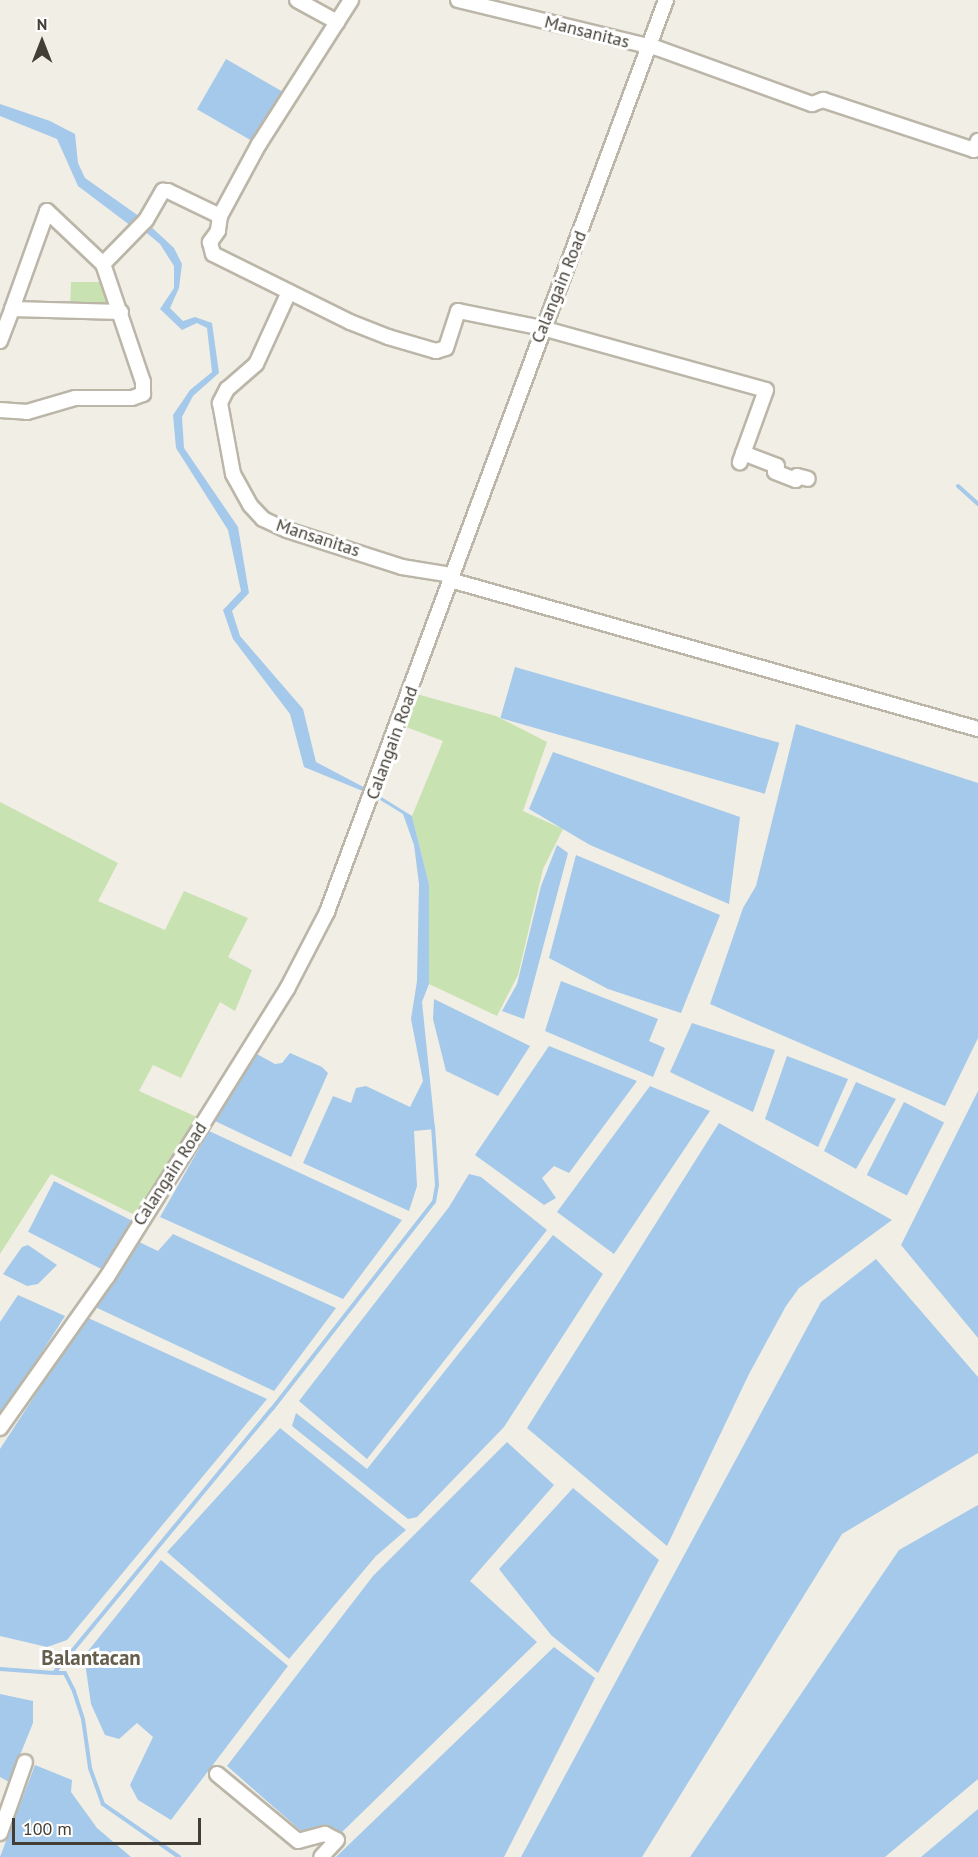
<!DOCTYPE html>
<style>
body{margin:0}
#map{position:relative;width:978px;height:1857px;overflow:hidden;background:#f1eee5;font-family:"PT Sans",sans-serif}
div>[style]{position:absolute}
.green>*{inset:0;background:#c9e2b1}
.water>*{inset:0;background:#a5c9ea;transform-origin:0 0}
.stream>*{height:4px;margin:-2px;padding:0 2px;transform-origin:2px;border-radius:2px;background:#a5c9ea}
.roads{filter:drop-shadow(2px 0 #bbb6a8) drop-shadow(-2px 0 #bbb6a8) drop-shadow(0 2px #bbb6a8) drop-shadow(0 -2px #bbb6a8)}
.minor>*{height:14px;margin:-7px;padding:0 7px;transform-origin:7px;border-radius:7px;background:#fff}
span{translate:-50% -50%;white-space:nowrap;text-align:center;line-height:1.15;-webkit-text-stroke:6px #fff;paint-order:stroke}
.street-label{font-size:18px;color:#433e35}
.quarter-label{font-size:21px;color:#655d4d;font-weight:700}
.north{position:absolute;left:12px;top:12px;width:60px;height:60px;-webkit-text-stroke:4px #fff;paint-order:stroke;rotate:0deg;font-size:16px;font-weight:700;line-height:24px;text-align:center;color:#433e35}
.north::after{content:'';display:block;margin:auto;width:21px;height:27px;background:#433e35;clip-path:polygon(50% 0,100% 100%,50% 72%,0 100%)}
.scale{position:absolute;left:12px;top:1818px;width:189px;height:27px;box-sizing:border-box;border:3px solid #433e35;border-top:0;padding-left:8px;font-size:18px;line-height:21px;white-space:nowrap;color:#433e35;-webkit-text-stroke:4px #fff;paint-order:stroke}
</style>
<div id="map">
<div class="green">
<div style="clip-path:polygon(71px 282px,108px 282px,118px 310px,70px 309px)"></div>
<div style="clip-path:polygon(413px 693px,496px 716px,547px 742px,523px 811px,563px 829px,543px 869px,518px 975px,497px 1016px,429px 984px,429px 884px,412px 816px,443px 741px,401px 725px)"></div>
<div style="clip-path:polygon(0 802px,118px 863px,98px 901px,165px 930px,184px 891px,248px 918px,228px 957px,252px 970px,235px 1011px,220px 1002px,181px 1078px,153px 1065px,139px 1091px,199px 1118px,135px 1215px,51px 1174px,0 1254px)"></div>
</div>
<div class="water">
<div style="left:226px;top:59px;width:69px;height:58px;rotate:30deg"></div>
<div style="clip-path:polygon(0 104px,50px 121px,75px 134px,78px 163px,85px 178px,143px 219px,135px 229px,78px 186px,57px 139px,0 116px)"></div>
<div style="clip-path:polygon(147px 223px,174px 248px,182px 264px,179px 288px,170px 308px,183px 321px,195px 317px,212px 323px,219px 373px,193px 396px,182px 417px,184px 448px,238px 527px,249px 593px,232px 611px,240px 636px,303px 709px,316px 762px,371px 791px,370px 794px,304px 767px,290px 714px,233px 639px,223px 610px,241px 591px,228px 530px,176px 448px,173px 415px,190px 390px,212px 372px,207px 328px,197px 323px,182px 330px,160px 309px,174px 288px,174px 266px,160px 244px,142px 229px)"></div>
<div style="left:515px;top:667px;width:275px;height:53px;rotate:16deg"></div>
<div style="clip-path:polygon(796px 724px,978px 783px,978px 1038px,945px 1106px,710px 1004px,743px 908px,756px 886px)"></div>
<div style="clip-path:polygon(553px 752px,740px 817px,729px 904px,590px 845px,529px 809px)"></div>
<div style="clip-path:polygon(375px 793px,412px 816px,429px 884px,429px 984px,422px 1002px,435px 1129px,414px 1131px,417px 1186px,409px 1211px,303px 1163px,333px 1096px,351px 1103px,356px 1088px,366px 1086px,410px 1107px,423px 1081px,411px 1019px,417px 981px,419px 884px,414px 845px,403px 814px,372px 795px)"></div>
<div style="clip-path:polygon(557px 845px,568px 853px,524px 1019px,502px 1011px,517px 984px,541px 886px)"></div>
<div style="clip-path:polygon(576px 855px,720px 915px,681px 1013px,608px 989px,549px 958px)"></div>
<div style="clip-path:polygon(561px 981px,658px 1019px,649px 1041px,665px 1048px,653px 1077px,545px 1031px)"></div>
<div style="clip-path:polygon(434px 999px,530px 1046px,498px 1096px,446px 1071px,433px 1019px)"></div>
<div style="clip-path:polygon(692px 1023px,775px 1050px,753px 1112px,670px 1072px)"></div>
<div style="clip-path:polygon(549px 1046px,637px 1081px,569px 1173px,554px 1166px,542px 1178px,556px 1198px,544px 1205px,475px 1155px)"></div>
<div style="clip-path:polygon(255px 1053px,275px 1064px,282px 1063px,290px 1053px,322px 1067px,328px 1073px,291px 1157px,215px 1121px)"></div>
<div style="clip-path:polygon(787px 1056px,848px 1079px,818px 1147px,765px 1119px)"></div>
<div style="clip-path:polygon(856px 1082px,896px 1099px,856px 1169px,824px 1151px)"></div>
<div style="clip-path:polygon(650px 1086px,710px 1111px,614px 1254px,557px 1212px)"></div>
<div style="clip-path:polygon(978px 1091px,978px 1338px,901px 1245px)"></div>
<div style="left:904px;top:1102px;width:45px;height:82px;rotate:27deg"></div>
<div style="clip-path:polygon(719px 1123px,892px 1220px,799px 1288px,786px 1306px,749px 1374px,667px 1546px,527px 1428px)"></div>
<div style="clip-path:polygon(209px 1131px,402px 1220px,343px 1299px,160px 1217px)"></div>
<div style="clip-path:polygon(469px 1174px,481px 1177px,547px 1230px,367px 1459px,299px 1401px,449px 1207px)"></div>
<div style="left:54px;top:1181px;width:87px;height:57px;rotate:27deg"></div>
<div style="clip-path:polygon(173px 1234px,336px 1308px,274px 1391px,93px 1306px,137px 1241px,158px 1251px)"></div>
<div style="clip-path:polygon(553px 1235px,603px 1274px,504px 1427px,417px 1517px,408px 1519px,292px 1426px,296px 1413px,367px 1469px)"></div>
<div style="clip-path:polygon(28px 1245px,57px 1265px,38px 1284px,27px 1286px,3px 1274px,22px 1247px)"></div>
<div style="clip-path:polygon(876px 1259px,978px 1377px,978px 1453px,842px 1534px,642px 1857px,521px 1857px,821px 1302px)"></div>
<div style="clip-path:polygon(18px 1295px,65px 1316px,0 1418px,0 1322px)"></div>
<div style="clip-path:polygon(86px 1317px,267px 1399px,67px 1640px,47px 1647px,0 1636px,0 1449px)"></div>
<div style="clip-path:polygon(280px 1428px,406px 1530px,376px 1556px,289px 1659px,167px 1552px)"></div>
<div style="clip-path:polygon(507px 1442px,554px 1485px,470px 1581px,537px 1642px,339px 1835px,307px 1836px,227px 1766px,373px 1576px)"></div>
<div style="clip-path:polygon(573px 1488px,659px 1560px,598px 1673px,551px 1635px,499px 1569px)"></div>
<div style="clip-path:polygon(978px 1505px,978px 1779px,885px 1857px,690px 1857px,899px 1550px)"></div>
<div style="clip-path:polygon(161px 1560px,288px 1666px,171px 1820px,138px 1800px,130px 1785px,153px 1737px,137px 1723px,119px 1739px,105px 1735px,91px 1704px,84px 1656px)"></div>
<div style="clip-path:polygon(554px 1647px,595px 1678px,504px 1857px,336px 1857px)"></div>
<div style="clip-path:polygon(0 1694px,33px 1701px,33px 1723px,9px 1782px,0 1777px)"></div>
<div style="clip-path:polygon(35px 1765px,72px 1780px,71px 1792px,97px 1828px,131px 1857px,0 1857px)"></div>
<div style="clip-path:polygon(978px 1809px,978px 1857px,921px 1857px)"></div>
</div>
<div class="stream">
<div style="left:958px;top:486px;width:27px;rotate:42deg"></div>
<div style="left:0;top:1669px;width:54px;rotate:4.2deg"></div>
<div style="left:179px;top:1857px;width:93px;rotate:-145.1deg"></div>
<div style="left:103px;top:1804px;width:38px;rotate:-110deg"></div>
<div style="left:90px;top:1768px;width:49px;rotate:-98.1deg"></div>
<div style="left:83px;top:1719px;width:29px;rotate:-108deg"></div>
<div style="left:74px;top:1691px;width:20px;rotate:-117deg"></div>
<div style="left:65px;top:1673px;width:11px;rotate:180deg"></div>
<div style="left:54px;top:1673px;width:342px;rotate:-50.5deg"></div>
<div style="left:272px;top:1409px;width:263px;rotate:-52deg"></div>
<div style="left:434px;top:1202px;width:17px;rotate:-80deg"></div>
<div style="left:437px;top:1185px;width:59px;rotate:-93.9deg"></div>
</div>
<div class="roads">
<div class="minor">
<div style="left:297px;top:0;width:46px;rotate:28.8deg"></div>
<div style="left:458px;top:0;width:205px;rotate:13.6deg"></div>
<div style="left:657px;top:48px;width:165px;rotate:19.9deg"></div>
<div style="left:812px;top:104px;width:12px;rotate:-20deg"></div>
<div style="left:823px;top:100px;width:159px;rotate:18.3deg"></div>
<div style="left:974px;top:150px;width:10px;rotate:-66deg"></div>
<div style="left:220px;top:216px;width:82px;rotate:-61.6deg"></div>
<div style="left:259px;top:144px;width:171px;rotate:-57.4deg"></div>
<div style="left:289px;top:292px;width:79px;rotate:114.6deg"></div>
<div style="left:256px;top:364px;width:38px;rotate:139deg"></div>
<div style="left:227px;top:389px;width:16px;rotate:117deg"></div>
<div style="left:220px;top:403px;width:72px;rotate:79.6deg"></div>
<div style="left:233px;top:474px;width:35px;rotate:61deg"></div>
<div style="left:250px;top:505px;width:19px;rotate:47deg"></div>
<div style="left:263px;top:519px;width:26px;rotate:25deg"></div>
<div style="left:287px;top:530px;width:121px;rotate:17.8deg"></div>
<div style="left:402px;top:567px;width:51px;rotate:9.1deg"></div>
<div style="left:12px;top:309px;width:104px;rotate:-70.3deg"></div>
<div style="left:47px;top:211px;width:77px;rotate:43.4deg"></div>
<div style="left:0;top:341px;width:34px;rotate:-69deg"></div>
<div style="left:12px;top:309px;width:109px;rotate:1.6deg"></div>
<div style="left:0;top:410px;width:27px;rotate:4deg"></div>
<div style="left:27px;top:412px;width:50px;rotate:-16.3deg"></div>
<div style="left:75px;top:398px;width:57px"></div>
<div style="left:132px;top:398px;width:12px;rotate:-20deg"></div>
<div style="left:143px;top:394px;width:12px;rotate:-90deg"></div>
<div style="left:143px;top:382px;width:125px;rotate:-108.7deg"></div>
<div style="left:103px;top:264px;width:62px;rotate:-45.7deg"></div>
<div style="left:146px;top:220px;width:34px;rotate:-60deg"></div>
<div style="left:163px;top:191px;width:5px"></div>
<div style="left:168px;top:191px;width:58px;rotate:25.7deg"></div>
<div style="left:220px;top:216px;width:15px;rotate:98deg"></div>
<div style="left:218px;top:231px;width:14px;rotate:126deg"></div>
<div style="left:210px;top:242px;width:12px;rotate:76deg"></div>
<div style="left:213px;top:254px;width:153px;rotate:26.4deg"></div>
<div style="left:350px;top:322px;width:41px;rotate:21.5deg"></div>
<div style="left:388px;top:337px;width:50px;rotate:16.3deg"></div>
<div style="left:436px;top:351px;width:10px;rotate:-17deg"></div>
<div style="left:446px;top:348px;width:39px;rotate:-72deg"></div>
<div style="left:458px;top:311px;width:86px;rotate:11.4deg"></div>
<div style="left:542px;top:328px;width:232px;rotate:15.5deg"></div>
<div style="left:766px;top:390px;width:77px;rotate:109.9deg"></div>
<div style="left:743px;top:453px;width:36px;rotate:21deg"></div>
<div style="left:777px;top:466px;width:6px;rotate:108deg"></div>
<div style="left:775px;top:472px;width:22px;rotate:21deg"></div>
<div style="left:796px;top:480px;width:4px;rotate:-76deg"></div>
<div style="left:797px;top:476px;width:11px;rotate:15deg"></div>
<div style="left:450px;top:580px;width:549px;rotate:15.76deg"></div>
<div style="left:0;top:1428px;width:185px;rotate:-54.7deg"></div>
<div style="left:107px;top:1277px;width:340px;rotate:-58deg"></div>
<div style="left:287px;top:989px;width:87px;rotate:-62.5deg"></div>
<div style="left:327px;top:912px;width:973px;rotate:-69.61deg"></div>
<div style="left:217px;top:1774px;width:105px;rotate:39.6deg"></div>
<div style="left:298px;top:1841px;width:28px;rotate:-15deg"></div>
<div style="left:325px;top:1834px;width:13px;rotate:27deg"></div>
<div style="left:337px;top:1840px;width:23px;rotate:133deg"></div>
<div style="left:0;top:1833px;width:75px;rotate:-70.6deg"></div>
</div>
</div>
<div class="street-label">
<span style="left:587px;top:32px;rotate:14deg">Mansanitas</span>
<span style="left:559px;top:287px;rotate:-68deg">Calangain Road</span>
<span style="left:318px;top:538px;rotate:18deg">Mansanitas</span>
<span style="left:392px;top:743px;rotate:-70deg">Calangain Road</span>
<span style="left:170px;top:1174px;rotate:-57deg">Calangain Road</span>
</div>
<div class="quarter-label">
<span style="left:91px;top:1658px">Balantacan</span>
</div>
<div class="north">N</div>
<div class="scale">100 m</div>
</div>
